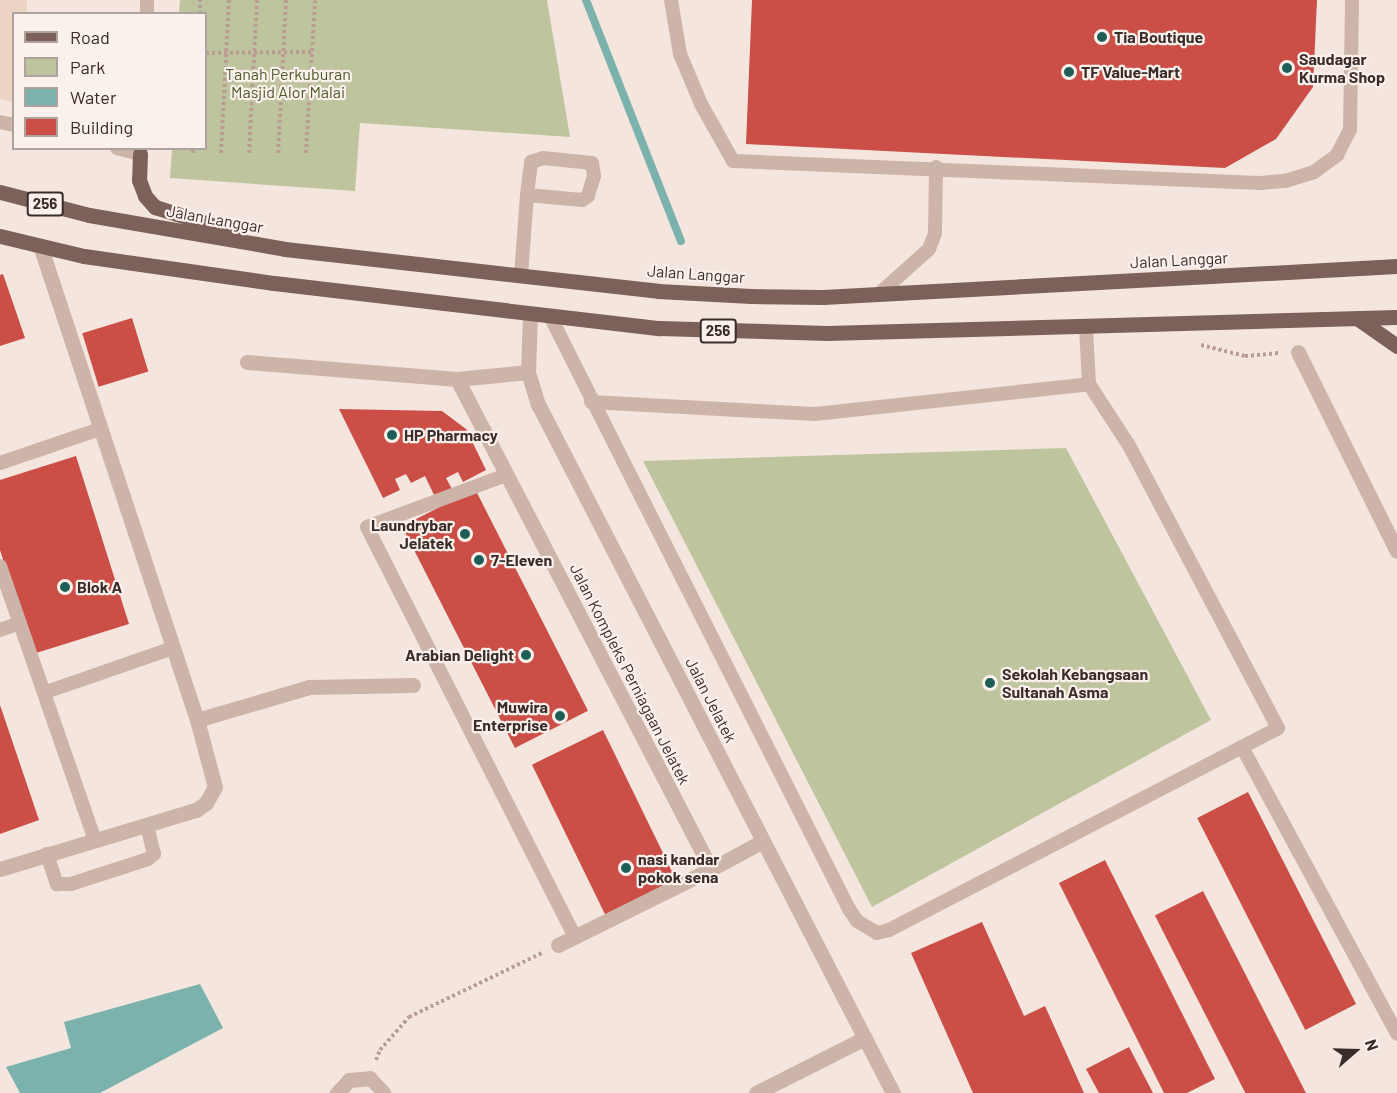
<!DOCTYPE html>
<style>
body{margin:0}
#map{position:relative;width:1397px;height:1093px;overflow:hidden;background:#f4e6df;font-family:Barlow,sans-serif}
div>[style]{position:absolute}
.green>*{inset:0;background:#bec49d}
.plaza>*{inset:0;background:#ecd4c5}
.water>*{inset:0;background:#7cb2ac}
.stream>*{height:8px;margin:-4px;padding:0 4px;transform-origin:4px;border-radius:4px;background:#7cb2ac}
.building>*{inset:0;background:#cb4f46;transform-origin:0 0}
.path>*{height:4px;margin-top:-2px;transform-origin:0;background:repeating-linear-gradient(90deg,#b99d93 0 3px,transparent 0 6px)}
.service>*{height:14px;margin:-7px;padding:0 7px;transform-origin:7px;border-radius:7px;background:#cdb4a9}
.minor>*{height:15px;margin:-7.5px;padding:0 7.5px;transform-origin:7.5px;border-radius:7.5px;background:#cdb4a9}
.primary>*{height:15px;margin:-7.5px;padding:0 7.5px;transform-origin:7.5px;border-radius:7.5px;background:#7c605a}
.dots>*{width:16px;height:16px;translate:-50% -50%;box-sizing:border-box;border:3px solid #fbf1ec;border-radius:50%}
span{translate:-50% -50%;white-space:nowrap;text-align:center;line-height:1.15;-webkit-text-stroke:4.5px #fbf1ec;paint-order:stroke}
.shield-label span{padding:2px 4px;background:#fbf1ec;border:2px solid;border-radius:4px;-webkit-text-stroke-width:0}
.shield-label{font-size:15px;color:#3a2c29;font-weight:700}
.poi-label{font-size:16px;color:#3a2c29;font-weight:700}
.left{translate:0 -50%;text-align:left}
.right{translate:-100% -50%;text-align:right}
.park-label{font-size:16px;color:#505a2c}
.street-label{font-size:16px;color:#3a2c29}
.legend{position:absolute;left:12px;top:12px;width:195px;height:138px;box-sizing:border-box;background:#fbf1ec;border:2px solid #aea29e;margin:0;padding:8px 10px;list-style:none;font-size:18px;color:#3a2c29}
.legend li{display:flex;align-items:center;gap:12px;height:30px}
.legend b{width:30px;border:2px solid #aea29e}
.north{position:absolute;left:1325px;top:1021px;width:60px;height:60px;-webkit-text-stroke:4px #fbf1ec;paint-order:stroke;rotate:70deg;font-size:16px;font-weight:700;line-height:24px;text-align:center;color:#3a2c29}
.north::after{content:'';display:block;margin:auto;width:21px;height:27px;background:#3a2c29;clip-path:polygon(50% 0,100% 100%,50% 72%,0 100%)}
</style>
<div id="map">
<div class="green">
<div style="clip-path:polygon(180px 0,547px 0,570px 137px,360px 123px,355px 191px,170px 178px,172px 149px,206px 148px,206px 14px,179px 13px)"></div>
<div style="clip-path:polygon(1066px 448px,1211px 720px,872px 907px,643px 461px)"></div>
</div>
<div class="plaza">
<div style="clip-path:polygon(0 0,27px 0,27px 13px,14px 14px,13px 102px,0 99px)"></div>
</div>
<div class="water">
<div style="clip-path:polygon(200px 984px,223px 1028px,100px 1093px,20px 1093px,6px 1067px,71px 1048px,64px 1022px)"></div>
</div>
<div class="stream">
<div style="left:586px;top:0;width:259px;rotate:68.5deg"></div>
</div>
<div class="building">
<div style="clip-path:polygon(752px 0,1317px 0,1313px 87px,1276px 139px,1225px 168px,746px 144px)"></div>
<div style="clip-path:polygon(3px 274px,25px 338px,0 346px,0 275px)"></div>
<div style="left:132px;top:318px;width:56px;height:52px;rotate:73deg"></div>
<div style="clip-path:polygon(339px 409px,442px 411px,466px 429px,486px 470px,463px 482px,458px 472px,446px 478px,452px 489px,435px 497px,425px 476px,411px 483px,406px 474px,395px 479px,400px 490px,383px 498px)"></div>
<div style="clip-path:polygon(76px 456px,129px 624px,33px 654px,0 550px,0 480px)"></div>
<div style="left:475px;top:489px;width:249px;height:82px;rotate:63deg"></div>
<div style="clip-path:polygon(0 705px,39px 820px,0 834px)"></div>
<div style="left:603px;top:730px;width:171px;height:79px;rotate:64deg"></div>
<div style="left:1248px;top:792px;width:238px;height:57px;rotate:63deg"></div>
<div style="clip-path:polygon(1105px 860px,1215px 1079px,1187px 1093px,1164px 1093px,1059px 883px)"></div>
<div style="left:1203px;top:891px;width:227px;height:54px;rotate:63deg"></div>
<div style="clip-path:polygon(982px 922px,1024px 1016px,1045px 1006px,1084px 1093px,973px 1093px,911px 953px)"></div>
<div style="clip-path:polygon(1129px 1047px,1153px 1093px,1099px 1093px,1086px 1069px)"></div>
</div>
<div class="path">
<div style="left:200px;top:14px;width:14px;rotate:-90deg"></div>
<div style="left:206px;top:53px;width:106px;rotate:-0.5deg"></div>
<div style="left:193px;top:153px;width:5px;rotate:-90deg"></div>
<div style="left:221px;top:153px;width:153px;rotate:-87deg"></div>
<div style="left:249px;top:153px;width:153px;rotate:-87deg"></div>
<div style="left:278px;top:153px;width:153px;rotate:-87deg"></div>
<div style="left:306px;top:153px;width:153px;rotate:-86.6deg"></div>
<div style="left:1201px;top:345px;width:45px;rotate:14deg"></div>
<div style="left:1245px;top:356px;width:34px;rotate:-5deg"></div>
<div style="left:376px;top:1060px;width:11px;rotate:-68deg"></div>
<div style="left:380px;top:1050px;width:44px;rotate:-48.7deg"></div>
<div style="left:409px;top:1017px;width:148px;rotate:-25.7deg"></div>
</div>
<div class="service">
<div style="left:671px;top:0;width:55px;rotate:80.5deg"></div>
<div style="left:680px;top:54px;width:54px;rotate:67.2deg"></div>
<div style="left:701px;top:104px;width:65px;rotate:60.7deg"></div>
<div style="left:733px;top:161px;width:527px;rotate:2.39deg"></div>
<div style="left:1260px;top:183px;width:25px;rotate:-5deg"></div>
<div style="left:1285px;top:181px;width:30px;rotate:-17deg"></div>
<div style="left:1314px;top:172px;width:29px;rotate:-36deg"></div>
<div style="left:1337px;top:155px;width:28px;rotate:-63deg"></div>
<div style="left:1350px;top:130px;width:130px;rotate:-89.1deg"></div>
<div style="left:147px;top:14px;width:14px;rotate:-90deg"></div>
<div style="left:0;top:122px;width:14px;rotate:12deg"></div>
<div style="left:117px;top:148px;width:24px;rotate:15deg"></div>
<div style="left:140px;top:154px;width:6px;rotate:-81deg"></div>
<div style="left:543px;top:158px;width:49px;rotate:5.8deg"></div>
<div style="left:592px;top:163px;width:13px;rotate:81deg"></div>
<div style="left:594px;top:176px;width:21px;rotate:107deg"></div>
<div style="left:588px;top:196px;width:7px;rotate:146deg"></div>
<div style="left:582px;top:200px;width:55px;rotate:-174.8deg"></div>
<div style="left:527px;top:195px;width:33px;rotate:-83deg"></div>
<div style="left:531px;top:162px;width:13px;rotate:-18deg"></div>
<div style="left:521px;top:275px;width:80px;rotate:-85.7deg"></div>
<div style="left:880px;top:293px;width:66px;rotate:-41.9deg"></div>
<div style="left:929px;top:249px;width:17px;rotate:-69deg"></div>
<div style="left:935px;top:233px;width:66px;rotate:-89.1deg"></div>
<div style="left:551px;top:318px;width:662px;rotate:63.24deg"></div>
<div style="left:849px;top:909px;width:14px;rotate:56deg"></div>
<div style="left:857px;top:921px;width:23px;rotate:31deg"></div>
<div style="left:877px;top:933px;width:12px;rotate:-14deg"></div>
<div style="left:889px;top:930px;width:438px;rotate:-27.4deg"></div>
<div style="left:1278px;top:728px;width:321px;rotate:-117.8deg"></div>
<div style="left:1128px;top:444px;width:72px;rotate:-123deg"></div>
<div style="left:1089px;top:384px;width:57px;rotate:-93deg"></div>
<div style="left:591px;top:402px;width:224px;rotate:3.1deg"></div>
<div style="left:815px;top:414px;width:276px;rotate:-6.2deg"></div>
<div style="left:0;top:463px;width:106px;rotate:-18.8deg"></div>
<div style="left:506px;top:475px;width:148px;rotate:159.5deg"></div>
<div style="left:367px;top:527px;width:460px;rotate:63.1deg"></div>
<div style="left:0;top:566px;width:291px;rotate:70.9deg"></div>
<div style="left:0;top:630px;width:21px;rotate:-19deg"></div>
<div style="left:46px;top:692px;width:134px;rotate:-19.1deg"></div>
<div style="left:1242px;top:747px;width:326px;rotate:61.6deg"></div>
<div style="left:47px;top:854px;width:32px;rotate:72deg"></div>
<div style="left:57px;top:884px;width:14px"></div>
<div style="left:71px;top:884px;width:81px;rotate:-18deg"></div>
<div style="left:148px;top:859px;width:8px;rotate:-40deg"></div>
<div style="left:154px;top:854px;width:29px;rotate:-104deg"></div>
<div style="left:370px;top:1078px;width:21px;rotate:47deg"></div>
</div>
<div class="minor">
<div style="left:530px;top:315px;width:57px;rotate:92deg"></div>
<div style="left:528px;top:372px;width:34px;rotate:73deg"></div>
<div style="left:538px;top:404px;width:775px;rotate:62.74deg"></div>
<div style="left:1298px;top:352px;width:222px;rotate:63.6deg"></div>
<div style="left:247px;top:362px;width:211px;rotate:4.6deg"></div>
<div style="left:457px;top:379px;width:71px;rotate:-5.6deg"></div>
<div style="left:457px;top:379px;width:552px;rotate:62.6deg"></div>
<div style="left:711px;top:869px;width:59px;rotate:-28.3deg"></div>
<div style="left:197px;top:720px;width:117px;rotate:-16.4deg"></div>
<div style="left:309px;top:687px;width:104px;rotate:-1.1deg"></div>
<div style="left:0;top:869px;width:205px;rotate:-16.8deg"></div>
<div style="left:196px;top:810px;width:12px;rotate:-35deg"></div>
<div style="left:206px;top:803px;width:18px;rotate:-61deg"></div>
<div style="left:215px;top:787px;width:69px;rotate:-105deg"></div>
<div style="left:197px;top:720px;width:498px;rotate:-108.3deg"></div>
<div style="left:558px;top:945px;width:171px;rotate:-26.4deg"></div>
<div style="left:337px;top:1093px;width:18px;rotate:-47deg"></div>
<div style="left:349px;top:1080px;width:21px;rotate:-5deg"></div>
<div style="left:756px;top:1093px;width:122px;rotate:-26.8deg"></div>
</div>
<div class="primary">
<div style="left:140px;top:154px;width:26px;rotate:92deg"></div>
<div style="left:139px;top:180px;width:17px;rotate:69deg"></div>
<div style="left:145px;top:196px;width:15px;rotate:48deg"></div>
<div style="left:155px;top:207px;width:83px;rotate:17.6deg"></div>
<div style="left:0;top:192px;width:92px;rotate:14.5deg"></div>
<div style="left:89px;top:215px;width:199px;rotate:9.8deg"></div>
<div style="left:285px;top:249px;width:375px;rotate:6.4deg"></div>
<div style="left:658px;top:291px;width:93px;rotate:3.1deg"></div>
<div style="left:751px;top:296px;width:72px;rotate:0.8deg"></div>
<div style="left:823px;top:297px;width:575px;rotate:-3.09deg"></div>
<div style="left:0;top:236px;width:86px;rotate:13.4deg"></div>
<div style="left:84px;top:256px;width:192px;rotate:8.1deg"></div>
<div style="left:274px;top:283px;width:388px;rotate:6.7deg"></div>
<div style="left:659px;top:328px;width:168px;rotate:1.7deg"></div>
<div style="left:827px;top:333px;width:570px;rotate:-1.61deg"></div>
<div style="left:1357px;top:318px;width:49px;rotate:35deg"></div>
</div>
<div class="dots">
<div style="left:1102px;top:37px;background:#1d5e57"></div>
<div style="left:1287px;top:68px;background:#1d5e57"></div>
<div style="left:1069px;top:72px;background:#1d5e57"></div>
<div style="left:392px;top:435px;background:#1d5e57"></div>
<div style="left:465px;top:534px;background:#1d5e57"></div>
<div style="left:479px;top:560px;background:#1d5e57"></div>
<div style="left:65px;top:587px;background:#1d5e57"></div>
<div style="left:526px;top:655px;background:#1d5e57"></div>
<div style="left:990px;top:683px;background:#1d5e57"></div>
<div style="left:560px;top:716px;background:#1d5e57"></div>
<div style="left:626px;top:868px;background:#1d5e57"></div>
</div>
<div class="shield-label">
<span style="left:45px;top:204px">256</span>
<span style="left:718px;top:331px">256</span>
</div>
<div class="poi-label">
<span class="left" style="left:1114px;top:37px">Tia Boutique</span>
<span class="left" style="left:1299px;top:68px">Saudagar<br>Kurma Shop</span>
<span class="left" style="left:1081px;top:72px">TF Value-Mart</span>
<span class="left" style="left:404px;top:435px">HP Pharmacy</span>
<span class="right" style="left:453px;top:534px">Laundrybar<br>Jelatek</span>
<span class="left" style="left:491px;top:560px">7-Eleven</span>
<span class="left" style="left:77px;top:587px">Blok A</span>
<span class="right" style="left:514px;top:655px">Arabian Delight</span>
<span class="left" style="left:1002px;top:683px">Sekolah Kebangsaan<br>Sultanah Asma</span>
<span class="right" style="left:548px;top:716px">Muwira<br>Enterprise</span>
<span class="left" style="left:638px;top:868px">nasi kandar<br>pokok sena</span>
</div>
<div class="park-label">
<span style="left:288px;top:83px">Tanah Perkuburan<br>Masjid Alor Malai</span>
</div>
<div class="street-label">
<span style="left:215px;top:219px;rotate:10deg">Jalan Langgar</span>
<span style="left:1179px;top:260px;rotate:-3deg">Jalan Langgar</span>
<span style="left:696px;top:274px;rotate:4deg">Jalan Langgar</span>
<span style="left:630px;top:674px;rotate:63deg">Jalan Kompleks Perniagaan Jelatek</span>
<span style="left:711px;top:700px;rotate:63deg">Jalan Jelatek</span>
</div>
<ul class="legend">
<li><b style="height:8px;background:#7c605a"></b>Road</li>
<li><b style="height:16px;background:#bec49d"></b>Park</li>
<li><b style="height:16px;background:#7cb2ac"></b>Water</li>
<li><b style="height:16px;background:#cb4f46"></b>Building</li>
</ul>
<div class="north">N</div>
</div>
